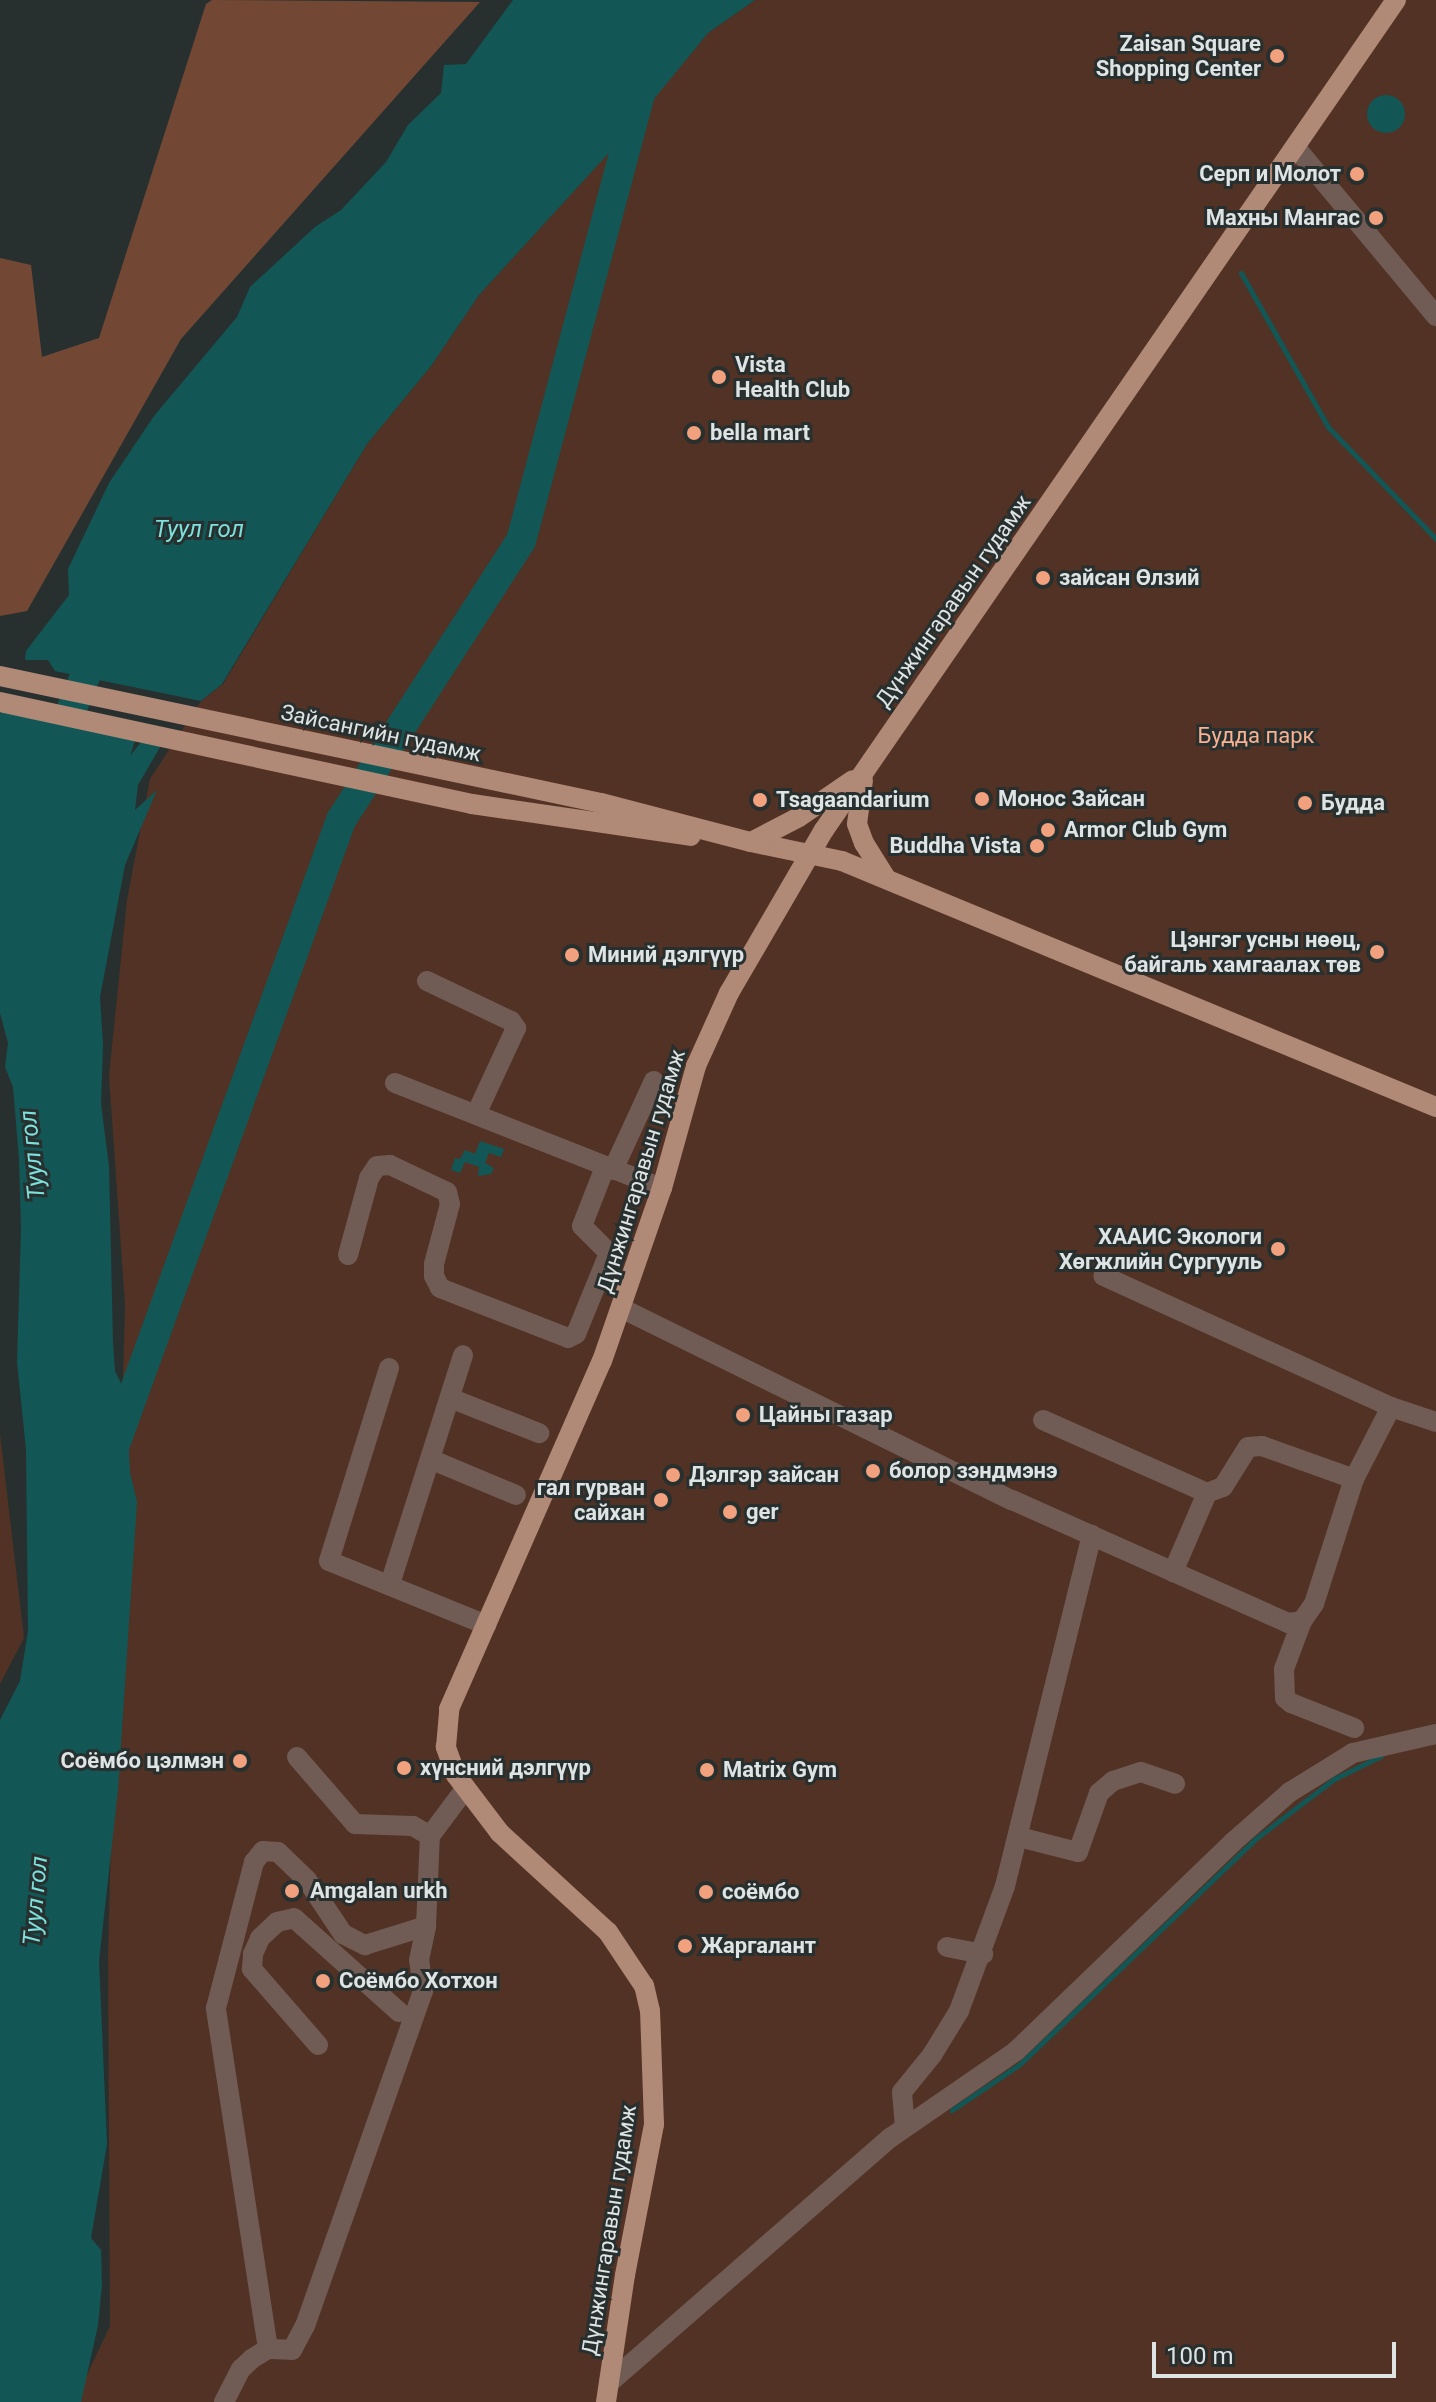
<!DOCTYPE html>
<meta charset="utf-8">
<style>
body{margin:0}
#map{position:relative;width:1436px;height:2402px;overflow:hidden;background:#28302f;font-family:Roboto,sans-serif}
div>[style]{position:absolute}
.green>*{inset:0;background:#523224}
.forest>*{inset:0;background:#724835}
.water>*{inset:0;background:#125755}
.round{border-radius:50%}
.stream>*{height:5px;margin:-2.5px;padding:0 2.5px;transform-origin:2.5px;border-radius:2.5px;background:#125755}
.river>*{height:30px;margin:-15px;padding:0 15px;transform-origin:15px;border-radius:15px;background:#125755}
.minor>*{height:20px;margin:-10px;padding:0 10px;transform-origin:10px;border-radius:10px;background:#705c54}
.major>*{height:20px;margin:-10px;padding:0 10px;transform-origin:10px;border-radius:10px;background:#b18977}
.dots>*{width:22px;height:22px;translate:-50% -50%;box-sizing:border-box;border:4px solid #28302f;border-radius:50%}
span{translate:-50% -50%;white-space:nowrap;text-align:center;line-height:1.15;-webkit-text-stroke:6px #28302f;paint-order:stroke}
.poi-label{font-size:22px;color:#dee3e3;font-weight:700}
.right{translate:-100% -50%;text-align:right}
.left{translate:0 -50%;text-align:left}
.street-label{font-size:22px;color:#dee3e3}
.park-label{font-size:22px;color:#f9b191}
.water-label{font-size:24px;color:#7ce1dd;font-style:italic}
.scale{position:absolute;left:1152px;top:2342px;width:244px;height:36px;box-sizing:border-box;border:4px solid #dee3e3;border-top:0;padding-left:10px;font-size:24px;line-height:28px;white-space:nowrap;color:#dee3e3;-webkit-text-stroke:6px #28302f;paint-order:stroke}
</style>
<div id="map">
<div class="green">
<div style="clip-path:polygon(755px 0,1436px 0,1436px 2402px,74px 2402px,110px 2326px,108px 1954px,125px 1305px,109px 1076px,127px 900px,150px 779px,201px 701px,223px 684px,367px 444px,431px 366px,479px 295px,595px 168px,708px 33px)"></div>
<div style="clip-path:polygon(0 1434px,24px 1638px,0 1684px)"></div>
</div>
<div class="forest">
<div style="clip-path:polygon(212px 0,480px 2px,181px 339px,27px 611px,0 616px,0 258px,31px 265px,42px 357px,99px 338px,206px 4px)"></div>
</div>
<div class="water">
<div style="clip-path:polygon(513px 0,755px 0,708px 33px,618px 143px,479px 295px,431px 366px,367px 444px,222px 684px,201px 701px,55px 671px,48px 660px,25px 660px,26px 651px,69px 595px,68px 569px,109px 483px,154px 416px,237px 317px,250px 287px,315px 227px,341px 210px,386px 162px,408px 125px,441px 93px,444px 65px,466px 64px)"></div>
<div class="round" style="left:1367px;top:95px;width:38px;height:38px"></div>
<div style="clip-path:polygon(5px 700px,139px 729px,130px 756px,150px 731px,167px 735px,138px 785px,135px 810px,157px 790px,125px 865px,100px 997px,103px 1045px,101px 1104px,109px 1166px,113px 1343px,115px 1371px,126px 1394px,130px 1472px,137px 1502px,118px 1790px,99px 1961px,107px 2144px,91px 2238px,101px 2250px,102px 2284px,98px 2325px,81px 2402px,0 2402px,0 1720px,20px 1681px,28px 1631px,26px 1449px,17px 1362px,21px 1229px,19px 1159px,13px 1087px,5px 1067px,8px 1043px,0 1013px,0 715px)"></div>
<div style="clip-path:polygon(480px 1141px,504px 1149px,501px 1157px,489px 1153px,485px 1163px,494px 1168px,491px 1174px,478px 1176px,479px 1167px,465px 1162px,460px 1173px,451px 1170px,455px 1158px,460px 1159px,465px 1150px,475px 1154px)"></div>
</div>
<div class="stream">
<div style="left:1241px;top:273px;width:177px;rotate:60.5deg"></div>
<div style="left:1328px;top:427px;width:156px;rotate:46deg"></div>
<div style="left:952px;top:2110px;width:82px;rotate:-34.1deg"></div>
<div style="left:1020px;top:2064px;width:324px;rotate:-43.7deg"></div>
<div style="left:1254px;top:1840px;width:101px;rotate:-37.3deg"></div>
<div style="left:1334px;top:1779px;width:52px;rotate:-26.1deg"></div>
</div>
<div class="river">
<div style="left:58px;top:743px;width:112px;rotate:-68deg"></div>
<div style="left:113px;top:1450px;width:670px;rotate:-70.1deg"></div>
<div style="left:341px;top:820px;width:332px;rotate:-57.2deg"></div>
<div style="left:521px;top:541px;width:470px;rotate:-75.1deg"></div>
</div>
<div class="minor">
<div style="left:1296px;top:148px;width:219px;rotate:50.2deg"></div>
<div style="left:427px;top:981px;width:93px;rotate:25.5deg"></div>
<div style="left:511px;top:1021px;width:9px;rotate:54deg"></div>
<div style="left:516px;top:1028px;width:95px;rotate:114.9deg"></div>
<div style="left:395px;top:1083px;width:287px;rotate:21.5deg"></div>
<div style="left:613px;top:1170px;width:98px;rotate:-65.3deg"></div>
<div style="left:348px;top:1255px;width:80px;rotate:-74.7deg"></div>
<div style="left:369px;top:1178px;width:14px;rotate:-56deg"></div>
<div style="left:377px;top:1166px;width:13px;rotate:-4deg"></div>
<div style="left:390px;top:1165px;width:63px;rotate:25.3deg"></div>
<div style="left:447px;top:1192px;width:12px;rotate:76deg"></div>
<div style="left:450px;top:1204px;width:62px;rotate:104.9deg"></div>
<div style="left:434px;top:1264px;width:12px;rotate:90deg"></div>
<div style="left:434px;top:1276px;width:13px;rotate:63deg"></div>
<div style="left:440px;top:1288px;width:137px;rotate:21.3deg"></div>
<div style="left:568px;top:1338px;width:9px;rotate:-27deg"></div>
<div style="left:576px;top:1334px;width:87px;rotate:-67.8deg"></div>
<div style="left:609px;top:1253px;width:38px;rotate:-135deg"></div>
<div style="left:582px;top:1226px;width:63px;rotate:-68.7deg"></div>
<div style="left:623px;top:1309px;width:433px;rotate:26.2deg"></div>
<div style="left:1012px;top:1500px;width:302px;rotate:24deg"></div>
<div style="left:1288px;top:1623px;width:14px;rotate:-8deg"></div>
<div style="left:1302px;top:1621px;width:21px;rotate:-55deg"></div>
<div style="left:1314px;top:1604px;width:131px;rotate:-72.3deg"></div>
<div style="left:1354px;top:1479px;width:81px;rotate:-62.8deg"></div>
<div style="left:1391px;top:1407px;width:316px;rotate:-155.5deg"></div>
<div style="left:389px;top:1368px;width:202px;rotate:107.3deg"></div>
<div style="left:329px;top:1561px;width:170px;rotate:22.1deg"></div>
<div style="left:450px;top:1398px;width:96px;rotate:21.5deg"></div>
<div style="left:1391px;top:1407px;width:47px;rotate:18.4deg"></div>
<div style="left:1043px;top:1420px;width:180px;rotate:24deg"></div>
<div style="left:430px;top:1459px;width:93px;rotate:22.7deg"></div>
<div style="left:1173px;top:1572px;width:86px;rotate:-66.7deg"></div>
<div style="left:1207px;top:1493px;width:17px;rotate:-21deg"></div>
<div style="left:1223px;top:1487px;width:47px;rotate:-58deg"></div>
<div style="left:1248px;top:1447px;width:14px;rotate:-4deg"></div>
<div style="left:1262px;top:1446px;width:98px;rotate:19.7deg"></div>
<div style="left:390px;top:1584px;width:240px;rotate:-72.3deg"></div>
<div style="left:1302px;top:1621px;width:51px;rotate:110.6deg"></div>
<div style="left:1284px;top:1669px;width:29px;rotate:88deg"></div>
<div style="left:1285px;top:1698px;width:8px;rotate:40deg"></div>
<div style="left:1291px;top:1703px;width:68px;rotate:21.6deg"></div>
<div style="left:297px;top:1757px;width:89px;rotate:49.1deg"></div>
<div style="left:355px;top:1824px;width:58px;rotate:2deg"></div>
<div style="left:413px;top:1826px;width:20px;rotate:30deg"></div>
<div style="left:1019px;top:1837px;width:61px;rotate:14.3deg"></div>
<div style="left:1078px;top:1852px;width:63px;rotate:-70.4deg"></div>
<div style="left:1099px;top:1793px;width:18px;rotate:-41deg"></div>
<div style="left:1113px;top:1781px;width:29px;rotate:-18deg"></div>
<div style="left:1141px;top:1772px;width:36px;rotate:19deg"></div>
<div style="left:947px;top:1947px;width:37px;rotate:11deg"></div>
<div style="left:318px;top:2045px;width:101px;rotate:-131deg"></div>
<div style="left:252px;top:1969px;width:15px;rotate:-86deg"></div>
<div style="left:253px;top:1954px;width:17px;rotate:-66deg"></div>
<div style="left:260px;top:1938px;width:23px;rotate:-43deg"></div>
<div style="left:277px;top:1922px;width:17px;rotate:-13deg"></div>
<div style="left:294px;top:1918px;width:141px;rotate:41.8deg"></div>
<div style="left:905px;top:2127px;width:35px;rotate:-95deg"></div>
<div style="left:902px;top:2092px;width:48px;rotate:-51deg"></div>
<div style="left:932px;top:2055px;width:52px;rotate:-58.5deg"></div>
<div style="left:959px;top:2011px;width:133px;rotate:-69.8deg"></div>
<div style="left:1005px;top:1886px;width:362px;rotate:-76.1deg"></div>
<div style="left:268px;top:2349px;width:345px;rotate:-98.7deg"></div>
<div style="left:216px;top:2008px;width:151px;rotate:-75.4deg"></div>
<div style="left:254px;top:1862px;width:14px;rotate:-51deg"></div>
<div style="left:263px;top:1851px;width:15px;rotate:4deg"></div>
<div style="left:278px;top:1852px;width:40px;rotate:44deg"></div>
<div style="left:307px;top:1880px;width:65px;rotate:56.3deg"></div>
<div style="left:343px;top:1934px;width:25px;rotate:27deg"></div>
<div style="left:365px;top:1945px;width:64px;rotate:-17.3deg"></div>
<div style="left:609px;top:2383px;width:373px;rotate:-41.1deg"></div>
<div style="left:890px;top:2138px;width:153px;rotate:-34.6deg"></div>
<div style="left:1016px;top:2051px;width:301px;rotate:-43.9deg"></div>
<div style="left:1233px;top:1842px;width:76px;rotate:-41.3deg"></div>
<div style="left:1290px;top:1792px;width:74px;rotate:-31.8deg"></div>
<div style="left:1353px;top:1753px;width:85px;rotate:-12.9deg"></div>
<div style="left:224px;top:2402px;width:37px;rotate:-63deg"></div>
<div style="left:241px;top:2369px;width:16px;rotate:-43deg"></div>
<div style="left:253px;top:2358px;width:17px;rotate:-31deg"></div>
<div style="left:268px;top:2349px;width:24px;rotate:2deg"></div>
<div style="left:292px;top:2350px;width:27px;rotate:-62deg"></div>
<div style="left:305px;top:2326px;width:355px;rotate:-70.6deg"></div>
<div style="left:423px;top:1991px;width:31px;rotate:-97deg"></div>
<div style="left:419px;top:1960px;width:35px;rotate:-78deg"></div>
<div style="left:426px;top:1926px;width:90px;rotate:-87.5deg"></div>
<div style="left:430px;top:1836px;width:59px;rotate:-53.3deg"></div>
</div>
<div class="major">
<div style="left:0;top:676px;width:614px;rotate:11.93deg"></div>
<div style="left:601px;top:803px;width:155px;rotate:14.6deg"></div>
<div style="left:751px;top:842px;width:93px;rotate:11.8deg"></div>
<div style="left:842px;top:861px;width:643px;rotate:22.5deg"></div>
<div style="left:0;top:702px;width:483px;rotate:12.2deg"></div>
<div style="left:472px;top:804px;width:221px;rotate:8.3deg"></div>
<div style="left:863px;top:780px;width:44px;rotate:97.8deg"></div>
<div style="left:857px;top:824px;width:20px;rotate:70deg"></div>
<div style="left:864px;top:843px;width:39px;rotate:58deg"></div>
<div style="left:751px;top:842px;width:54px;rotate:-27.5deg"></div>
<div style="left:799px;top:817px;width:65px;rotate:-34.4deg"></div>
<div style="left:606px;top:2402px;width:128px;rotate:-81.5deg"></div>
<div style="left:625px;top:2275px;width:154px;rotate:-79.1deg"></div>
<div style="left:654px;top:2124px;width:113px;rotate:-92deg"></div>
<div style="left:650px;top:2011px;width:26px;rotate:-103deg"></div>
<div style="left:644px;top:1986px;width:65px;rotate:-123.7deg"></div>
<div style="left:608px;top:1932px;width:147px;rotate:-137.5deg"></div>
<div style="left:500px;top:1833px;width:73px;rotate:-127.2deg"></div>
<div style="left:456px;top:1775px;width:30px;rotate:-110deg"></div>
<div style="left:446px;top:1747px;width:38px;rotate:-85deg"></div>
<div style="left:449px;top:1709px;width:380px;rotate:-66.3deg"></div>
<div style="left:602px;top:1361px;width:183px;rotate:-70.9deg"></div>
<div style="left:662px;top:1188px;width:127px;rotate:-74.4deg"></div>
<div style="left:696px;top:1066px;width:80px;rotate:-65.7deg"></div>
<div style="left:729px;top:993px;width:189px;rotate:-59.8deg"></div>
<div style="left:824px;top:830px;width:1008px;rotate:-55.43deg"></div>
</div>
<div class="dots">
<div style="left:1277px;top:56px;background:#f1a17d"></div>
<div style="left:1357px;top:174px;background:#f1a17d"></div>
<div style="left:1376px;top:218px;background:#f1a17d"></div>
<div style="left:719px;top:377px;background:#f1a17d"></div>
<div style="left:694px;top:433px;background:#f1a17d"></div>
<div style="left:1043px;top:578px;background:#f1a17d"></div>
<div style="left:982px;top:799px;background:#f1a17d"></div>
<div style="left:760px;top:800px;background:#f1a17d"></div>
<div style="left:1305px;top:803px;background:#f1a17d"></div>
<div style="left:1048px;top:830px;background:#f1a17d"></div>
<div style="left:1037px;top:846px;background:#f1a17d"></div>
<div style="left:1377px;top:952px;background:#f1a17d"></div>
<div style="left:572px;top:955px;background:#f1a17d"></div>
<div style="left:1278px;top:1249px;background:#f1a17d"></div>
<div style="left:743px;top:1415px;background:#f1a17d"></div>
<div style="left:873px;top:1471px;background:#f1a17d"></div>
<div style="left:673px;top:1475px;background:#f1a17d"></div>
<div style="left:661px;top:1500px;background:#f1a17d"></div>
<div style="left:730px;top:1512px;background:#f1a17d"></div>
<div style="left:240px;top:1761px;background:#f1a17d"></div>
<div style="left:404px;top:1768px;background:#f1a17d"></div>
<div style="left:707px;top:1770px;background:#f1a17d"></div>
<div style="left:292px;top:1891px;background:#f1a17d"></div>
<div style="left:706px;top:1892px;background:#f1a17d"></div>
<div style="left:685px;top:1946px;background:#f1a17d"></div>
<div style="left:323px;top:1981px;background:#f1a17d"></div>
</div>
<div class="poi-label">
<span class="right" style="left:1261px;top:56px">Zaisan Square<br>Shopping Center</span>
<span class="right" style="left:1341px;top:174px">Серп и Молот</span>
<span class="right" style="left:1360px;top:218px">Махны Мангас</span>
<span class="left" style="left:735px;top:377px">Vista<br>Health Club</span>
<span class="left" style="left:710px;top:433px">bella mart</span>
<span class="left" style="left:1059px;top:578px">зайсан Өлзий</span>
<span class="left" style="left:998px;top:799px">Монос Зайсан</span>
<span class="left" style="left:776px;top:800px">Tsagaandarium</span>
<span class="left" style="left:1321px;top:803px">Будда</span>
<span class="left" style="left:1064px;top:830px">Armor Club Gym</span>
<span class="right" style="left:1021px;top:846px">Buddha Vista</span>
<span class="right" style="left:1361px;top:952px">Цэнгэг усны нөөц,<br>байгаль хамгаалах төв</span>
<span class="left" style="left:588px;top:955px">Миний дэлгүүр</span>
<span class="right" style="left:1262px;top:1249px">ХААИС Экологи<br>Хөгжлийн Сургууль</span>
<span class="left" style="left:759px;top:1415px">Цайны газар</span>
<span class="left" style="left:889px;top:1471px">болор зэндмэнэ</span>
<span class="left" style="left:689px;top:1475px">Дэлгэр зайсан</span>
<span class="right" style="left:645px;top:1500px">гал гурван<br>сайхан</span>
<span class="left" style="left:746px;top:1512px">ger</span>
<span class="right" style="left:224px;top:1761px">Соёмбо цэлмэн</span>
<span class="left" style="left:420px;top:1768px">хүнсний дэлгүүр</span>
<span class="left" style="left:723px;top:1770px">Matrix Gym</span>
<span class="left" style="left:310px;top:1891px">Amgalan urkh</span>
<span class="left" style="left:722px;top:1892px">соёмбо</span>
<span class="left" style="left:701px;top:1946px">Жаргалант</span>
<span class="left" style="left:339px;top:1981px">Соёмбо Хотхон</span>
</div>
<div class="street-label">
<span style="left:953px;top:601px;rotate:-55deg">Дүнжингаравын гудамж</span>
<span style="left:381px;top:733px;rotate:12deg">Зайсангийн гудамж</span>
<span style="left:641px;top:1171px;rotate:-73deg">Дүнжингаравын гудамж</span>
<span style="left:609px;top:2230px;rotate:-81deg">Дүнжингаравын гудамж</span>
</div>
<div class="park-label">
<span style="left:1256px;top:736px">Будда парк</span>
</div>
<div class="water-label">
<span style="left:199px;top:530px">Туул гол</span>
<span style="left:33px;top:1155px;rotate:-96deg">Туул гол</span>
<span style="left:36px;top:1901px;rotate:-85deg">Туул гол</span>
</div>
<div class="scale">100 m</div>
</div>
